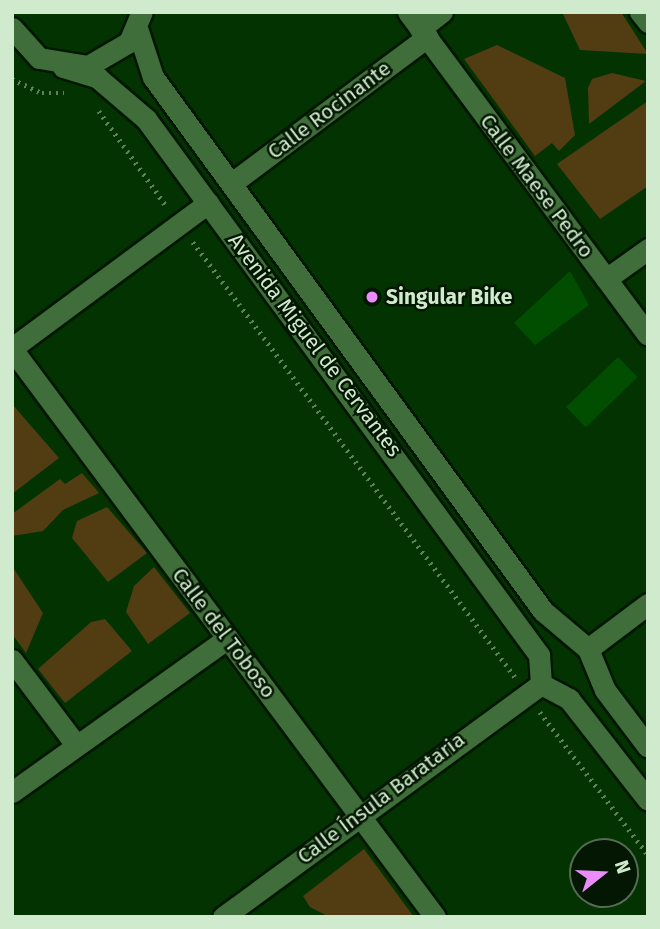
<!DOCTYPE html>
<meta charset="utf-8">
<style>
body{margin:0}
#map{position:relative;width:660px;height:929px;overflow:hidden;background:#023300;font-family:"Fira Sans",sans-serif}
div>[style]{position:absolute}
.green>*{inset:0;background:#523d13}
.building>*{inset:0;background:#024e00;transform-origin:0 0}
.path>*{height:4.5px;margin-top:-2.25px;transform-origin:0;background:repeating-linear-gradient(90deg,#5b8259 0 2px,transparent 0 7px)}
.roads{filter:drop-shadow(2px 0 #021701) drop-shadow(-2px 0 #021701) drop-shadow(0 2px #021701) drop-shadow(0 -2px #021701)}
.street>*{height:21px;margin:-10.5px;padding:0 10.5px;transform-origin:10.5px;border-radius:10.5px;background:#3f6e3a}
.dots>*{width:19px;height:19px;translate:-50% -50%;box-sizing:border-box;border:4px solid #041703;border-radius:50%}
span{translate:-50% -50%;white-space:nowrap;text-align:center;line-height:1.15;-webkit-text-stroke:5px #041703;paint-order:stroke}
.street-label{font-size:21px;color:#d0eacd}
.poi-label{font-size:21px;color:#d0eacd;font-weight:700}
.left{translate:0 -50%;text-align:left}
.frame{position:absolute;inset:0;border:14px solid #d0eacd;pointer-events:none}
.north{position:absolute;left:569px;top:838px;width:70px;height:70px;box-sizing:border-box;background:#041703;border:2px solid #566b54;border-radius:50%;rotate:72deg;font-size:19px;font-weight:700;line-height:28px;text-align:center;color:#d0eacd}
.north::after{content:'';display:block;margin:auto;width:24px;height:32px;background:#ec8cfb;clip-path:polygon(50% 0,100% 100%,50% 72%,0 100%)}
</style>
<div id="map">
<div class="green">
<div style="clip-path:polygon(562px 12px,621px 12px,648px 54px,580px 50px)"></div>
<div style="clip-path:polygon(497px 45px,565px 78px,575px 135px,559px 151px,552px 143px,535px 156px,464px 59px)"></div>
<div style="clip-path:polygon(612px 73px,646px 81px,589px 124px,588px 88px,592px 79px)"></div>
<div style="clip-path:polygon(648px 101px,648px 186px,600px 219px,557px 164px)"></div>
<div style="clip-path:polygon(12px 404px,59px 458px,12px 494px)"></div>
<div style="clip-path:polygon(82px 473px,99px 493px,63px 510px,43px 531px,12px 536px,12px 514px,60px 479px,65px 484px)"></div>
<div style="clip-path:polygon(107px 507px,147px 553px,108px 582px,72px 538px,77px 521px)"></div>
<div style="clip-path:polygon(12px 566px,43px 613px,26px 653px,12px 634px)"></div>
<div style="clip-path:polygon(154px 567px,190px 613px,148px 644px,126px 612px,134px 586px)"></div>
<div style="clip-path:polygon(105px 619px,132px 651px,65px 703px,38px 669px,91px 622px)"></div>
<div style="clip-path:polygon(364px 849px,414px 917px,329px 917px,310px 907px,303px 896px)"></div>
</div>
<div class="building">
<div style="clip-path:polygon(570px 271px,589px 305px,535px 345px,514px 323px)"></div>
<div style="left:618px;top:357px;width:28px;height:72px;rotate:46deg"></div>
</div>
<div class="path">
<div style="left:12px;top:79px;width:33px;rotate:25deg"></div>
<div style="left:42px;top:93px;width:22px"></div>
<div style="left:99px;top:111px;width:118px;rotate:54.7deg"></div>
<div style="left:193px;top:242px;width:541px;rotate:53.49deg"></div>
<div style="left:540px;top:712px;width:179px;rotate:52.9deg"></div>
</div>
<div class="roads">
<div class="street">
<div style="left:408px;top:12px;width:402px;rotate:53.4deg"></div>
<div style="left:640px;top:12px;width:13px;rotate:51deg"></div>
<div style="left:12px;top:28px;width:40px;rotate:48deg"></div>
<div style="left:39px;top:58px;width:50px;rotate:9.3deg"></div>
<div style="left:88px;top:66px;width:48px;rotate:-30.3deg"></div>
<div style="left:129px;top:42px;width:33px;rotate:-67deg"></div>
<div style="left:137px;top:28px;width:52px;rotate:71.9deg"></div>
<div style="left:153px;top:77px;width:661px;rotate:53.86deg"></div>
<div style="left:543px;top:611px;width:59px;rotate:40.2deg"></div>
<div style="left:588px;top:649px;width:44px;rotate:67.5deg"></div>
<div style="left:605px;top:690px;width:71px;rotate:53deg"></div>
<div style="left:420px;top:29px;width:28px;rotate:-38deg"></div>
<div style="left:63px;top:67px;width:37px;rotate:17deg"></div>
<div style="left:98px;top:78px;width:63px;rotate:40.5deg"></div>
<div style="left:146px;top:119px;width:665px;rotate:53.75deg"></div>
<div style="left:539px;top:655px;width:29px;rotate:86deg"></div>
<div style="left:541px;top:684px;width:32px;rotate:28deg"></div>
<div style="left:569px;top:699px;width:128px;rotate:52deg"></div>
<div style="left:232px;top:183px;width:244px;rotate:-36.8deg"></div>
<div style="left:606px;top:279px;width:52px;rotate:-35.5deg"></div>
<div style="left:12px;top:348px;width:244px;rotate:-36.5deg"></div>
<div style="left:12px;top:349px;width:708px;rotate:53.32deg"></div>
<div style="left:588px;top:649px;width:75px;rotate:-36.9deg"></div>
<div style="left:12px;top:660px;width:106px;rotate:53deg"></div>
<div style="left:12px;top:792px;width:265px;rotate:-35.5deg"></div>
<div style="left:223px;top:917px;width:394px;rotate:-36.2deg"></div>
</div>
</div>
<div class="dots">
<div style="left:372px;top:297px;background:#ec8cfb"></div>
</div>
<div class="street-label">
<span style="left:329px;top:110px;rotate:-37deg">Calle Rocinante</span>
<span style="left:537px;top:186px;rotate:53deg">Calle Maese Pedro</span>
<span style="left:315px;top:345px;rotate:53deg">Avenida Miguel de Cervantes</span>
<span style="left:224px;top:633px;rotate:53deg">Calle del Toboso</span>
<span style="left:381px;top:798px;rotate:-37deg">Calle Ínsula Barataria</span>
</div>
<div class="poi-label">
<span class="left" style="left:386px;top:297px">Singular Bike</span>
</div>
<div class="frame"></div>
<div class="north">N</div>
</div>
